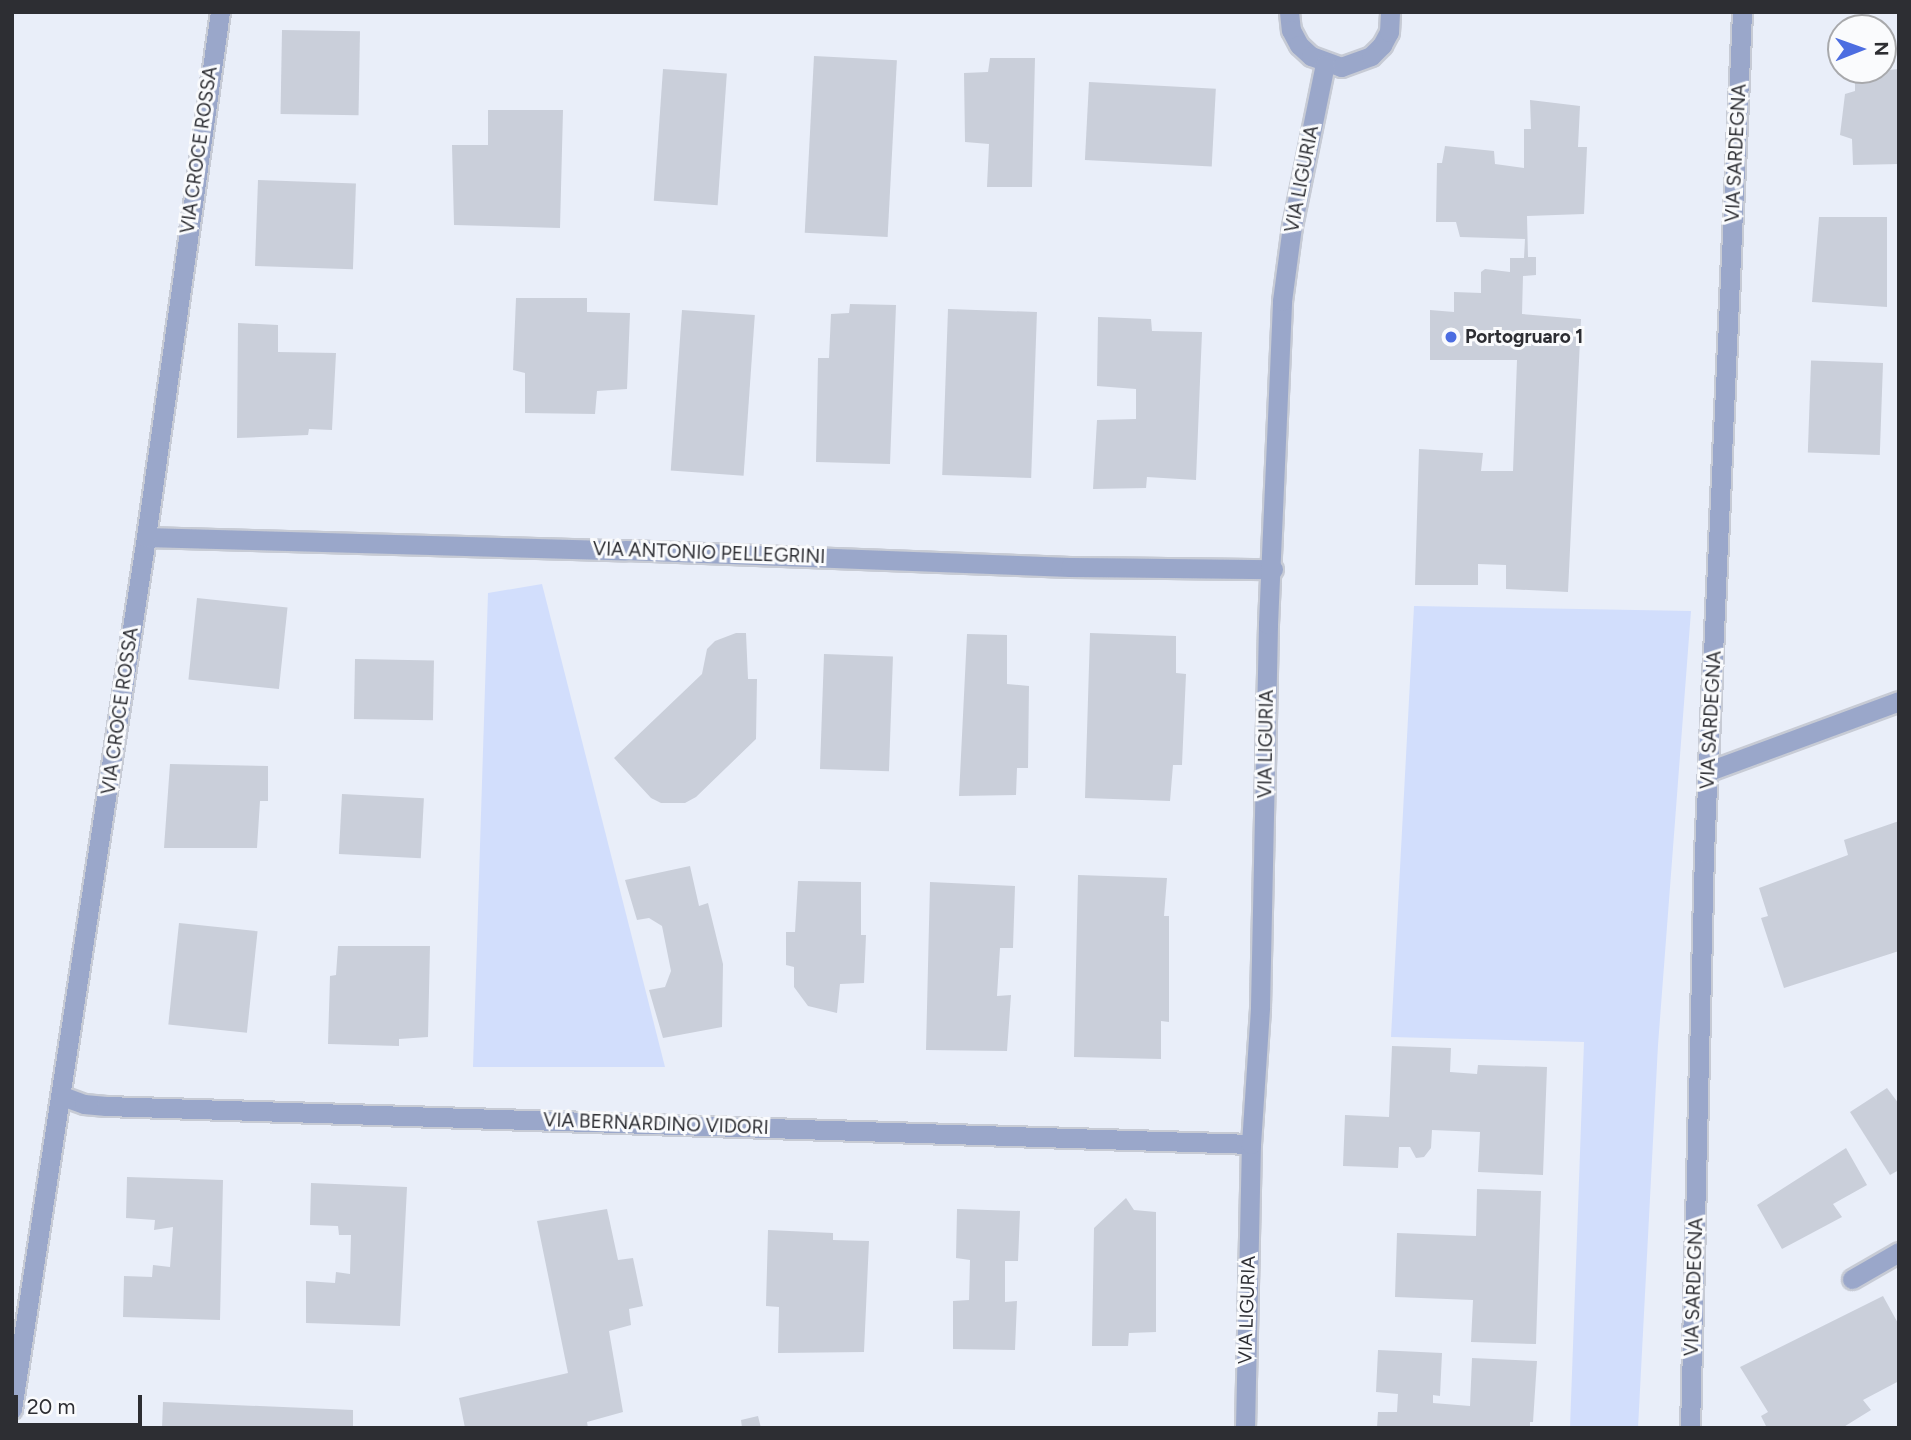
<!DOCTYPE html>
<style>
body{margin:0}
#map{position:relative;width:1911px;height:1440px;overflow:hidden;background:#e9eef9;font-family:Figtree,sans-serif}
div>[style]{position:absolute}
.green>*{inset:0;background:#d2defc}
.building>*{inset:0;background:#cacfda;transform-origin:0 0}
.roads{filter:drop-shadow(2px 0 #c7cbd5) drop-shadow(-2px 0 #c7cbd5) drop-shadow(0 2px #c7cbd5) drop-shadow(0 -2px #c7cbd5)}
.minor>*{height:19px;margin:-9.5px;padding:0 9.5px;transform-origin:9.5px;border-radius:9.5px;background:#9aa7ca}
.tertiary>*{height:19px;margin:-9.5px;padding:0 9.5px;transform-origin:9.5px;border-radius:9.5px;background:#9aa7ca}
.dots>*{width:19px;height:19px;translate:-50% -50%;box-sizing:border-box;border:4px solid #fafbfd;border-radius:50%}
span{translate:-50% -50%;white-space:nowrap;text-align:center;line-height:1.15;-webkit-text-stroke:6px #fafbfd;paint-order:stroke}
.street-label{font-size:19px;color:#2d2e33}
.poi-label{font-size:19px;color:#2d2e33;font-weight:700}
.left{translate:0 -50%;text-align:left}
.frame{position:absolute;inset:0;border:14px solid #2d2e33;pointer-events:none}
.north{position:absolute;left:1827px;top:14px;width:70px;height:70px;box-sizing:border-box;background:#fafbfd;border:2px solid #a8a9ac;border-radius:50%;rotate:89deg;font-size:19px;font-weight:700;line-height:28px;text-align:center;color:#2d2e33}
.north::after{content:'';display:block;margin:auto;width:24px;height:32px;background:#4c6de1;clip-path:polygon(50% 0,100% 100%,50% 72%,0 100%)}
.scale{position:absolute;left:14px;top:1395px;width:128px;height:32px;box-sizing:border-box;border:4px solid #2d2e33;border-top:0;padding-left:9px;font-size:21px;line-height:24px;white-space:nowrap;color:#2d2e33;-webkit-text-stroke:5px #fafbfd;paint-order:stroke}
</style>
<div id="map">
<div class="green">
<div style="clip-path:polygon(542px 584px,665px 1067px,473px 1067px,488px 593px)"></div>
<div style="clip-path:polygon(1414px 606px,1691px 611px,1658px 1045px,1638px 1428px,1570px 1428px,1584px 1042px,1391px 1037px)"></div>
</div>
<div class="building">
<div style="left:282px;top:30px;width:78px;height:84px;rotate:1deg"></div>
<div style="left:814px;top:56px;width:83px;height:177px;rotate:3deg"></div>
<div style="clip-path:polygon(990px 58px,1035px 58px,1032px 187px,987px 187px,989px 144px,965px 142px,964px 73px,988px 72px)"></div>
<div style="left:663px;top:69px;width:64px;height:132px;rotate:4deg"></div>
<div style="clip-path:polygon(1899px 69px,1899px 164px,1853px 165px,1852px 139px,1840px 135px,1845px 94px,1855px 91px,1855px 73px)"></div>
<div style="left:1089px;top:82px;width:127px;height:78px;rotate:3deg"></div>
<div style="clip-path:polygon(1530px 100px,1580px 106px,1578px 147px,1587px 147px,1584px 214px,1527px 216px,1528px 257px,1536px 257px,1536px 275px,1523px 276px,1522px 314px,1581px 319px,1568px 592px,1506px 589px,1506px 565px,1478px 564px,1478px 585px,1415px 585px,1419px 449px,1483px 453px,1481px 471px,1513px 471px,1517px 360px,1430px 360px,1430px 310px,1454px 312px,1454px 292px,1481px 293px,1481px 272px,1485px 269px,1510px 272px,1510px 258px,1524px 258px,1525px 239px,1460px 237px,1456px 222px,1436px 222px,1437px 163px,1442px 163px,1445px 146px,1494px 151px,1495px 164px,1524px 168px,1524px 129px,1531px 129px)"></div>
<div style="clip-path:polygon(488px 110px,563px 110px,560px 228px,454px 225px,452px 145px,488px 145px)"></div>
<div style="left:258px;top:180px;width:98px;height:86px;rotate:2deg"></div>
<div style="clip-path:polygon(1819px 217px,1887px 217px,1887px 307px,1812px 302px)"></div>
<div style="clip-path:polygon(516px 298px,587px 298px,587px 312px,630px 313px,627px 389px,597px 391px,595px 414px,525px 413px,525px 373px,513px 370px)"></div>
<div style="clip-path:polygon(850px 304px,896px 305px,890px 464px,816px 462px,818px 358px,829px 358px,831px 314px,849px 313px)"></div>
<div style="left:948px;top:309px;width:89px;height:166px;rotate:2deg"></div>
<div style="left:682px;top:310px;width:73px;height:161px;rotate:4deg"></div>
<div style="clip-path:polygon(1098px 317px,1151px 319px,1152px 331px,1202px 332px,1196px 480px,1147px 477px,1146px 488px,1093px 489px,1097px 420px,1136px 419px,1136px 389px,1097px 386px)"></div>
<div style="clip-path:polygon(238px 323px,278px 325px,278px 352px,336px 353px,332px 430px,309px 429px,308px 435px,237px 438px)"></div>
<div style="left:1883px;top:363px;width:92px;height:72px;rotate:92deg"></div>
<div style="left:197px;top:598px;width:91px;height:82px;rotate:6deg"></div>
<div style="clip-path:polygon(736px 633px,746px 633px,748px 679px,757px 679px,756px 739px,696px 797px,685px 803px,661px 803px,651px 798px,614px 758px,702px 674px,707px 649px,715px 641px)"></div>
<div style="clip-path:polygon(1090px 633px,1176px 636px,1176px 673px,1186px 674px,1182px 765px,1173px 765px,1170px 801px,1085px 798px)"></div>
<div style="clip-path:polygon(967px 634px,1007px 635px,1007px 684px,1029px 686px,1028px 768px,1017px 768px,1016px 795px,959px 796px)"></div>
<div style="left:824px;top:654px;width:69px;height:115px;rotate:2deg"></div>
<div style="left:355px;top:659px;width:79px;height:60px;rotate:1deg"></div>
<div style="clip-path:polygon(170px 764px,268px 766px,268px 801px,260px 801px,257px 848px,164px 848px)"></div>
<div style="left:342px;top:794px;width:82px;height:60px;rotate:3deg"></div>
<div style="clip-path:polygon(1899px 821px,1899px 951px,1784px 988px,1761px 918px,1768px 916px,1759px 888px,1848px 855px,1844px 840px)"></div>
<div style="clip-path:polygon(690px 866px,699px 906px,708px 903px,723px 964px,722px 1027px,663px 1038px,649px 990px,665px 987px,671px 971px,662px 926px,649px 918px,637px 920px,625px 880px)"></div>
<div style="clip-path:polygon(1078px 875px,1167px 878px,1164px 916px,1169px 916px,1169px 1022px,1161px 1021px,1161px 1059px,1074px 1057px)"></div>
<div style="clip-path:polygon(798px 881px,861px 882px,861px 935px,866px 935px,864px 983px,840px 984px,837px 1013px,808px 1006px,794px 987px,794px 967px,786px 965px,786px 932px,795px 932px)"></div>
<div style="clip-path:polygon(930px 882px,1015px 886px,1013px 948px,1000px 948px,997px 996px,1011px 995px,1007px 1051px,926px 1050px)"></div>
<div style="left:179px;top:923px;width:79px;height:102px;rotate:6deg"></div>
<div style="clip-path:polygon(338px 946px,430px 946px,428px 1037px,399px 1039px,399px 1046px,328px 1044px,330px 976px,336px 975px)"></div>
<div style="clip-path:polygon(1392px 1046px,1451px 1048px,1450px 1072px,1477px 1074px,1478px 1065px,1547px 1067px,1543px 1175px,1478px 1172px,1480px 1132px,1432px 1130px,1431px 1148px,1424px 1157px,1416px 1158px,1410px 1147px,1399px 1147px,1398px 1168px,1343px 1166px,1345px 1115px,1389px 1117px)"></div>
<div style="clip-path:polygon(1887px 1088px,1899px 1104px,1899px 1170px,1890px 1175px,1850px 1112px)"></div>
<div style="clip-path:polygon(1846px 1148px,1867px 1185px,1833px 1204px,1842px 1217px,1782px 1249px,1757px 1205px)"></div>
<div style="clip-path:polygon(127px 1177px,223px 1180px,220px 1320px,123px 1317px,124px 1276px,152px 1277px,153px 1265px,170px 1267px,173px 1227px,154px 1230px,155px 1220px,126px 1218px)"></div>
<div style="clip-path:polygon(311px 1183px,407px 1187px,400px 1326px,306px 1323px,306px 1281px,335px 1283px,336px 1272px,350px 1274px,351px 1235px,339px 1235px,338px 1226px,310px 1225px)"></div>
<div style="clip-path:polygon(1477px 1189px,1541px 1191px,1536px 1344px,1471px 1342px,1473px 1300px,1395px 1297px,1397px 1233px,1476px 1236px)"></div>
<div style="clip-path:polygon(1126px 1198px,1134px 1210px,1156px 1212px,1156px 1332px,1129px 1333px,1128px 1346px,1092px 1346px,1094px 1228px)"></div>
<div style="clip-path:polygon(607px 1209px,618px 1260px,633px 1258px,643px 1306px,629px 1309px,631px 1325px,609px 1331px,623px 1412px,587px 1422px,588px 1428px,465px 1428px,459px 1398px,568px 1373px,537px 1221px)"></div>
<div style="clip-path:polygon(957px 1209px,1020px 1211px,1018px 1261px,1005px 1261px,1005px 1302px,1017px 1301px,1015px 1350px,953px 1349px,953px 1301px,969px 1300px,970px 1260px,956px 1258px)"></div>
<div style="clip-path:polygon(768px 1230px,833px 1233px,833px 1240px,869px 1241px,864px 1352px,778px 1353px,779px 1307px,766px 1306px)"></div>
<div style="clip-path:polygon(1883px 1296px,1899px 1325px,1899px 1381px,1863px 1400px,1871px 1410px,1842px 1428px,1767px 1428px,1761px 1416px,1768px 1412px,1740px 1367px)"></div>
<div style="clip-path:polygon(1378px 1350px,1442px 1353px,1440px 1396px,1433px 1395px,1433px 1403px,1470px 1406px,1472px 1358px,1537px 1361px,1533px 1422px,1530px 1422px,1530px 1428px,1377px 1428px,1378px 1412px,1397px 1412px,1398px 1394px,1376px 1392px)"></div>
<div style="clip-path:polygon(163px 1402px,353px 1410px,353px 1428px,162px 1428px)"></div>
<div style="clip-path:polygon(758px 1416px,761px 1428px,742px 1428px,741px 1420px)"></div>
</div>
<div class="roads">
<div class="minor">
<div style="left:1289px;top:12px;width:18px;rotate:84deg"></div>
<div style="left:1291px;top:30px;width:17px;rotate:62deg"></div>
<div style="left:1299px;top:45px;width:16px;rotate:43deg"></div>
<div style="left:1311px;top:56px;width:32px;rotate:20deg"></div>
<div style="left:1341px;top:67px;width:32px;rotate:-20deg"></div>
<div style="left:1371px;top:56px;width:16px;rotate:-45deg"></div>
<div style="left:1382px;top:45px;width:15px;rotate:-62deg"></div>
<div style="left:1389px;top:32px;width:20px;rotate:-87deg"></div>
<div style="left:146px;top:537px;width:479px;rotate:1.6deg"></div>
<div style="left:625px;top:550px;width:445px;rotate:2.2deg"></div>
<div style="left:1070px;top:567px;width:203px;rotate:0.6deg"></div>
<div style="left:1709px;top:771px;width:202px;rotate:-20.2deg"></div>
<div style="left:62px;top:1096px;width:23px;rotate:20deg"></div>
<div style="left:84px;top:1104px;width:22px;rotate:5deg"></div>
<div style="left:106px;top:1106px;width:1146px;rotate:1.9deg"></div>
<div style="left:1852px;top:1279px;width:54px;rotate:-29.9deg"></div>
<div style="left:12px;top:1409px;width:882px;rotate:-81.26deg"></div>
<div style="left:146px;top:537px;width:530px;rotate:-81.98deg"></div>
<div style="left:1245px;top:1428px;width:284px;rotate:-88.8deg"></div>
<div style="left:1251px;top:1144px;width:137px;rotate:-86.2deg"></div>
<div style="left:1260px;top:1007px;width:383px;rotate:-88.8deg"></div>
<div style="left:1268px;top:624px;width:323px;rotate:-87.5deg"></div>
<div style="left:1282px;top:301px;width:76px;rotate:-82.4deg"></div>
<div style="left:1292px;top:226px;width:165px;rotate:-78.5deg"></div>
</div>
<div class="tertiary">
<div style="left:1690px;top:1428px;width:575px;rotate:-88.61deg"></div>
<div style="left:1704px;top:853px;width:842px;rotate:-87.41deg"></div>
</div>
</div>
<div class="dots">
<div style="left:1451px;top:337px;background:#4c6de1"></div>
</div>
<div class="street-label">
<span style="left:199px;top:150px;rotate:-82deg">VIA CROCE ROSSA</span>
<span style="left:1736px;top:153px;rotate:-87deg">VIA SARDEGNA</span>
<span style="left:1302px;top:179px;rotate:-79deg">VIA LIGURIA</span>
<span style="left:709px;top:553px;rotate:2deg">VIA ANTONIO PELLEGRINI</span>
<span style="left:120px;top:711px;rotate:-82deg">VIA CROCE ROSSA</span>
<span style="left:1711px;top:720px;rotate:-87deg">VIA SARDEGNA</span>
<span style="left:1266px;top:744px;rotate:-89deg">VIA LIGURIA</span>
<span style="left:656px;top:1124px;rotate:2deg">VIA BERNARDINO VIDORI</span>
<span style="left:1694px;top:1287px;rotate:-88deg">VIA SARDEGNA</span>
<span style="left:1247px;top:1310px;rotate:-88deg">VIA LIGURIA</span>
</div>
<div class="poi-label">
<span class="left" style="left:1465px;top:337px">Portogruaro 1</span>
</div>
<div class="frame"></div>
<div class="north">N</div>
<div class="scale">20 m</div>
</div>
